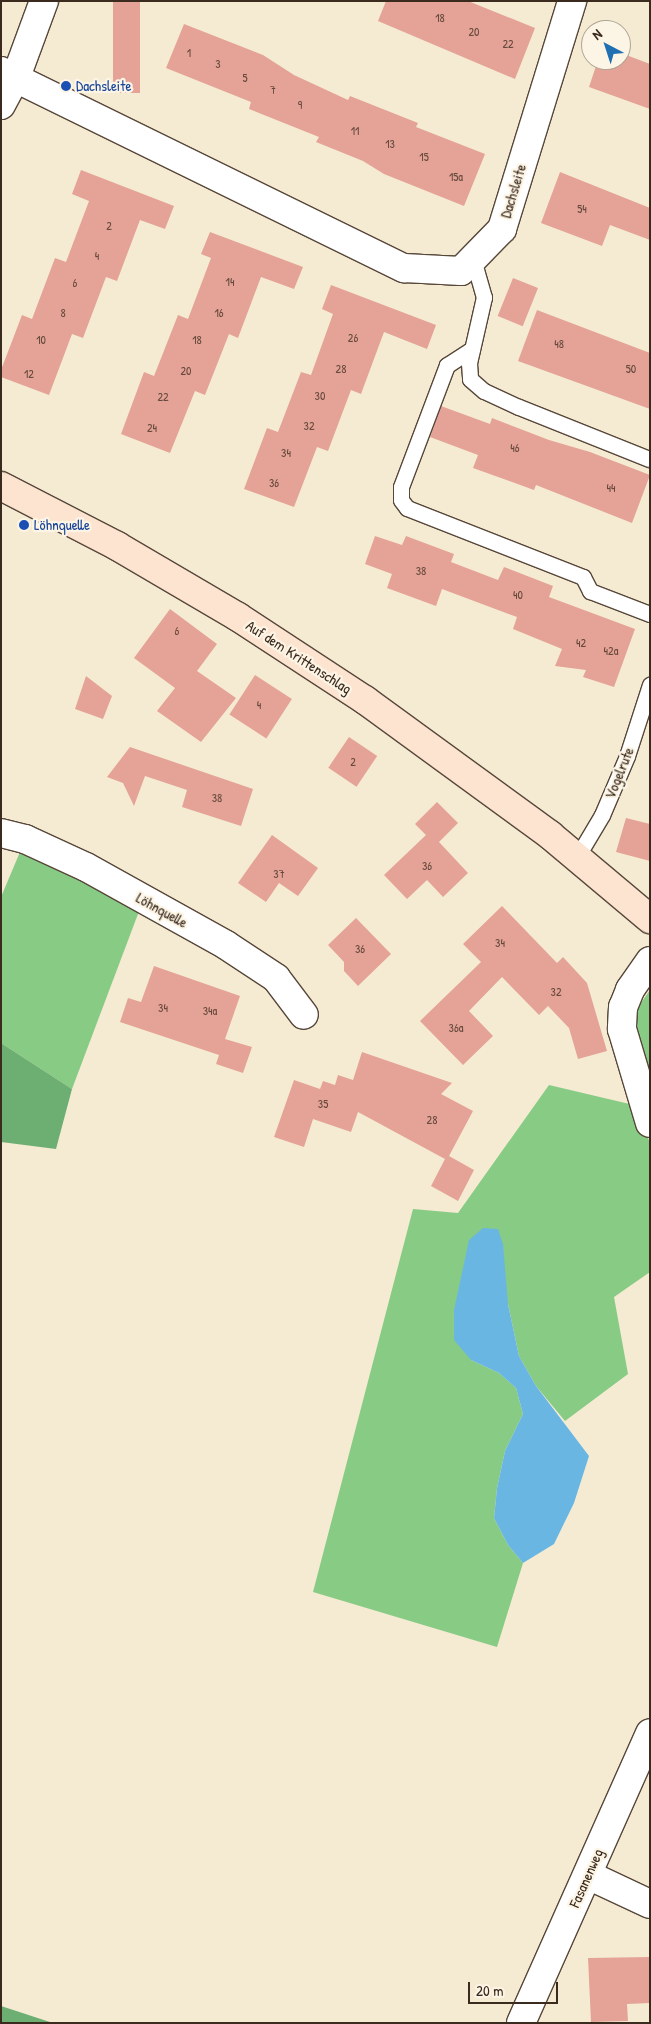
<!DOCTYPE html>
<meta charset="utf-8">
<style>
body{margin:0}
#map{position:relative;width:651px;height:2024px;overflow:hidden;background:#f5ebd3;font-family:"Patrick Hand",sans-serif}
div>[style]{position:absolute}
.green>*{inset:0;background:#87cb84}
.forest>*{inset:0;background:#6daf72}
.water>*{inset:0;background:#6ab6e3}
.building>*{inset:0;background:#e4a396;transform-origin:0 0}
.roads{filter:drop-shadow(1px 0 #574739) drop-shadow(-1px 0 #574739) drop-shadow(0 1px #574739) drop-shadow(0 -1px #574739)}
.lane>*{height:15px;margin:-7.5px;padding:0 7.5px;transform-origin:7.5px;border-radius:7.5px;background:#fff}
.street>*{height:28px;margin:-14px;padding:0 14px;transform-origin:14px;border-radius:14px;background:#fff}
.secondary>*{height:28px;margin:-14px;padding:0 14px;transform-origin:14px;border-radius:14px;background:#fde4d1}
.dots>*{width:14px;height:14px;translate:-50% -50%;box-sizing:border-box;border:2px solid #fcf5e5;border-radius:50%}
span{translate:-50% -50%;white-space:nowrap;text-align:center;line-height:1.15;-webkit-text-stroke:4.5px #fcf5e5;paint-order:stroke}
.number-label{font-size:12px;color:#65483c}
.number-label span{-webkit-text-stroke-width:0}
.transit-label{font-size:15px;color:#164399}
.left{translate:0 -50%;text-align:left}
.street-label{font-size:15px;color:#3b2a1e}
.frame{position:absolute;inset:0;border:2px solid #3b2a1e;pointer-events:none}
.north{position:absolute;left:581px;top:20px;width:50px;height:50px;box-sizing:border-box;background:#fcf5e5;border:1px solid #afa495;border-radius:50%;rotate:320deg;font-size:14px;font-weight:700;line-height:20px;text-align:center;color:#3b2a1e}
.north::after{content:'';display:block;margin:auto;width:18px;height:22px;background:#1f6fb2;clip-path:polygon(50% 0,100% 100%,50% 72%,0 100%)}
.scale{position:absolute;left:468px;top:1982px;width:90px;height:22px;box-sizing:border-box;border:2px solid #3b2a1e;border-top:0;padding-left:6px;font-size:15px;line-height:18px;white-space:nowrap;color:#3b2a1e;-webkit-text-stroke:4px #fcf5e5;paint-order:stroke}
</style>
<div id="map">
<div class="green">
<div style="clip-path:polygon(20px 852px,141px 906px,72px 1089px,1px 1043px,1px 897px)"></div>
<div style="clip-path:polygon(650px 990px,650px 1080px,631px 1017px)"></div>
<div style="clip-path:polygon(549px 1085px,638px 1106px,650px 1144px,650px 1272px,614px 1297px,628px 1374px,565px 1421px,536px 1386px,519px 1356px,508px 1304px,471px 1360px,499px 1373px,516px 1388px,523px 1414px,505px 1451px,497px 1488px,494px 1518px,508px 1545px,523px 1563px,497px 1647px,313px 1592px,413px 1209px,458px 1213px)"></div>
</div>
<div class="forest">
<div style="clip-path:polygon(1px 1043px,72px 1089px,56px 1149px,1px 1142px)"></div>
<div style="clip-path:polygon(1px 2006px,53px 2023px,1px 2023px)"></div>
</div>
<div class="water">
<div style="clip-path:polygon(483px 1228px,498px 1229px,503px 1244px,508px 1304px,519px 1356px,536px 1386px,589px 1456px,574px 1503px,554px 1544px,523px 1563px,508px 1545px,494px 1518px,497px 1488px,505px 1451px,523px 1414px,516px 1388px,499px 1373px,471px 1360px,454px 1340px,454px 1310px,469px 1240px)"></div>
</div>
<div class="building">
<div style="left:113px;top:1px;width:27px;height:92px"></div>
<div style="clip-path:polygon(386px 1px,468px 1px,535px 28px,515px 79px,378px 21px)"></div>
<div style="clip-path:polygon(184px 24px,263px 55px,294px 75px,348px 100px,350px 96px,418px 123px,416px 127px,485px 154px,464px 206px,384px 174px,363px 161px,316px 142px,319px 137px,249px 109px,251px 102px,166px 68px)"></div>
<div style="clip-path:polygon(621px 53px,650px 64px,650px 109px,589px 87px,598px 60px,621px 60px)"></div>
<div style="clip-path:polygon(81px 170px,174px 206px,165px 229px,140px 220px,117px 281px,106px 277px,83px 338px,72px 334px,49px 395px,1px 377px,1px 370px,22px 315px,32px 319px,55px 258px,66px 262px,89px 201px,72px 194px)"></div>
<div style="clip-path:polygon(560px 172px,650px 208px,650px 240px,610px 225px,602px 246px,541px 223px)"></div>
<div style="clip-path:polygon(210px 232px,303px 267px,294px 289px,261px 277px,238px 338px,229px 334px,205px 395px,195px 391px,170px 453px,121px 434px,144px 372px,154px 376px,178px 315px,188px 319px,211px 258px,201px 254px)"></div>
<div style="left:513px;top:278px;width:27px;height:41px;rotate:22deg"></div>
<div style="clip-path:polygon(331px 285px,436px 325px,427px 349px,384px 332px,361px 394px,351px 390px,328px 451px,317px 447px,294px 507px,244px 489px,267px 428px,278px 432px,301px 372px,311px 375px,333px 314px,322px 309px)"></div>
<div style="clip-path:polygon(537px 310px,650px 353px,650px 409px,518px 361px)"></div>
<div style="clip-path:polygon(441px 406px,490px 424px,492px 418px,549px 440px,590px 452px,650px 475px,632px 523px,536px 485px,534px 490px,473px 468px,478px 455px,430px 437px)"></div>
<div style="clip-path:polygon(375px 536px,402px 545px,406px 536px,454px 554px,451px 562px,498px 580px,504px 567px,553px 586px,549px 597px,635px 629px,614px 687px,583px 677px,586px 670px,555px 666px,562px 649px,513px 629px,517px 617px,442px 589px,436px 606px,387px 588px,392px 574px,365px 564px)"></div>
<div style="clip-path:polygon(170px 609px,217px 644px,197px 671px,236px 698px,201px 742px,157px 711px,175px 688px,134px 658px)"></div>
<div style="left:255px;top:675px;width:44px;height:47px;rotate:33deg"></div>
<div style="clip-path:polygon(86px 676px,112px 696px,103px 719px,75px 709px)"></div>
<div style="left:349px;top:737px;width:34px;height:37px;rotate:34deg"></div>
<div style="clip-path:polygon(130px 747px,253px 789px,241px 826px,182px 807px,187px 790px,145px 776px,134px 806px,123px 783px,107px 777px)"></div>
<div style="clip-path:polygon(437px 802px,458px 823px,439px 842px,468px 873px,443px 897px,427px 880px,407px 899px,384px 875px,426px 835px,415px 824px)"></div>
<div style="clip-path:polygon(626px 818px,650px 824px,650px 861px,616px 852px)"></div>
<div style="clip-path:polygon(272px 835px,318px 868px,298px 896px,279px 883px,266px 902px,238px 883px)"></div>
<div style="clip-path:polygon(502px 906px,557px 963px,563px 957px,587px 983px,607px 1051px,578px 1059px,569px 1028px,548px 1006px,539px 1015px,502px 977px,469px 1011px,493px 1036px,463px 1065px,420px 1021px,481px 962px,463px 944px)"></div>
<div style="clip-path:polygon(356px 918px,391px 954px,358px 986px,344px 971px,344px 962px,328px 945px)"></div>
<div style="clip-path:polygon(154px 966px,240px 996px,225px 1039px,252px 1047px,243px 1073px,216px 1064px,219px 1055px,120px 1022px,128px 998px,141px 1002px)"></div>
<div style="clip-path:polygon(362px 1052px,452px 1083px,441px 1094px,473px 1111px,449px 1156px,474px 1170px,458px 1201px,431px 1186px,445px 1159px,358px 1112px,351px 1132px,313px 1119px,304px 1147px,274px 1137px,294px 1080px,320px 1089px,323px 1081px,335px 1085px,338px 1075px,353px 1080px)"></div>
<div style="clip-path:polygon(650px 1957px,650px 2003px,627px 2004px,628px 2021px,591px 2022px,588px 1958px)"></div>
</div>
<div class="roads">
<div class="lane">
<div style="left:473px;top:259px;width:40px;rotate:74deg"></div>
<div style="left:484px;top:297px;width:68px;rotate:102.8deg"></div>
<div style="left:469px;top:363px;width:16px;rotate:86deg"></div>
<div style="left:470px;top:379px;width:18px;rotate:41deg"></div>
<div style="left:484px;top:391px;width:38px;rotate:25deg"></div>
<div style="left:519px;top:407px;width:140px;rotate:21.8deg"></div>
<div style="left:472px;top:349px;width:30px;rotate:147deg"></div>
<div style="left:447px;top:365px;width:130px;rotate:110.7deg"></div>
<div style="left:401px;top:487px;width:13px;rotate:90deg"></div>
<div style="left:401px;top:500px;width:10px;rotate:53deg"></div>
<div style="left:407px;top:508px;width:189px;rotate:21.4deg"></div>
<div style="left:583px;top:577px;width:16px;rotate:63deg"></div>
<div style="left:590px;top:591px;width:64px;rotate:21deg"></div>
<div style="left:577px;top:857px;width:49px;rotate:-59.2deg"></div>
<div style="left:602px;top:815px;width:64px;rotate:-67deg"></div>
<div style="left:627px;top:756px;width:75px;rotate:-72.1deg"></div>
</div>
<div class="street">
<div style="left:1px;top:71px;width:449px;rotate:26.1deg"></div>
<div style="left:404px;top:268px;width:57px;rotate:3deg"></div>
<div style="left:461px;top:271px;width:59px;rotate:-45.7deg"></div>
<div style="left:502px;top:229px;width:239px;rotate:-72.9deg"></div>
<div style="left:1px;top:105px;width:32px;rotate:-62deg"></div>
<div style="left:16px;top:77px;width:81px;rotate:-69.8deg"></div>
<div style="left:1px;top:833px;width:25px;rotate:14deg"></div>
<div style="left:25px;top:839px;width:67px;rotate:24.7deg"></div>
<div style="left:86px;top:867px;width:160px;rotate:29.1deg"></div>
<div style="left:226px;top:945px;width:60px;rotate:33.4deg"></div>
<div style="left:276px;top:978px;width:46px;rotate:52.9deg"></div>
<div style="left:650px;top:961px;width:35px;rotate:125deg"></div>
<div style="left:630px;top:990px;width:18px;rotate:112deg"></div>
<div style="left:623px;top:1007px;width:22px;rotate:93deg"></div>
<div style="left:622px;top:1029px;width:98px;rotate:73.4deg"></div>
<div style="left:588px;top:1875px;width:68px;rotate:25.1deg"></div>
<div style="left:521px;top:2023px;width:317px;rotate:-66deg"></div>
</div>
<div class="secondary">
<div style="left:1px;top:486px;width:131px;rotate:27.3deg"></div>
<div style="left:117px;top:546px;width:140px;rotate:30.4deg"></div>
<div style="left:238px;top:617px;width:152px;rotate:33.2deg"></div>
<div style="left:365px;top:700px;width:229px;rotate:36.1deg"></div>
<div style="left:550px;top:835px;width:131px;rotate:40deg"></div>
</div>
</div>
<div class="dots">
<div style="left:66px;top:86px;background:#1a4fb4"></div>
<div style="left:24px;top:525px;background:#1a4fb4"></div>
</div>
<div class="number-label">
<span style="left:440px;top:18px">18</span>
<span style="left:474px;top:32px">20</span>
<span style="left:508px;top:44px">22</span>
<span style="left:189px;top:53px">1</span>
<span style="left:218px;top:64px">3</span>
<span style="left:245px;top:78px">5</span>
<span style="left:273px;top:90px">7</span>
<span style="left:300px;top:105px">9</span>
<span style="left:355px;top:131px">11</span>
<span style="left:390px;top:144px">13</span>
<span style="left:424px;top:157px">15</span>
<span style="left:456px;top:177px">15a</span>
<span style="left:582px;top:209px">54</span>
<span style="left:109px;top:226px">2</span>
<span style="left:97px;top:256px">4</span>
<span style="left:230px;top:282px">14</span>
<span style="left:75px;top:283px">6</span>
<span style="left:63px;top:313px">8</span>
<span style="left:219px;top:313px">16</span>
<span style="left:353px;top:338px">26</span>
<span style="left:41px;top:340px">10</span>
<span style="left:197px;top:340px">18</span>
<span style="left:559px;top:344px">48</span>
<span style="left:341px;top:369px">28</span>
<span style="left:631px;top:369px">50</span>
<span style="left:186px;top:371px">20</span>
<span style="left:29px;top:374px">12</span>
<span style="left:320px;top:396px">30</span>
<span style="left:163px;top:397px">22</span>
<span style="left:309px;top:426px">32</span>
<span style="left:152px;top:428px">24</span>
<span style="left:515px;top:448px">46</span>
<span style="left:286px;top:453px">34</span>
<span style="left:274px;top:483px">36</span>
<span style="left:611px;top:488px">44</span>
<span style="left:421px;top:571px">38</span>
<span style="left:518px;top:595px">40</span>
<span style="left:177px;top:631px">6</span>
<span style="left:581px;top:643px">42</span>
<span style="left:611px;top:651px">42a</span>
<span style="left:259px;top:705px">4</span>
<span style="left:353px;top:762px">2</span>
<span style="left:217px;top:798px">38</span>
<span style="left:427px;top:866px">36</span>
<span style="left:279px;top:874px">37</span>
<span style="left:500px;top:943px">34</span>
<span style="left:360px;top:949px">36</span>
<span style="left:556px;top:992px">32</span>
<span style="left:163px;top:1008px">34</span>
<span style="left:210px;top:1011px">34a</span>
<span style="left:456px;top:1028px">36a</span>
<span style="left:323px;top:1104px">35</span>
<span style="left:432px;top:1120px">28</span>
</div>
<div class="transit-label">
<span class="left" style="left:76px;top:86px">Dachsleite</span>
<span class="left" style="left:34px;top:525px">Löhnquelle</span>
</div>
<div class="street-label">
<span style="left:513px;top:191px;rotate:-73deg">Dachsleite</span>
<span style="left:299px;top:657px;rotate:33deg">Auf dem Krittenschlag</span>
<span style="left:619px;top:773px;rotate:-68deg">Vogelrute</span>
<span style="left:162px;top:910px;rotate:29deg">Löhnquelle</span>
<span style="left:586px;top:1878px;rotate:-66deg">Fasanenweg</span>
</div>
<div class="frame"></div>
<div class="north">N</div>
<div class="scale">20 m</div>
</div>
